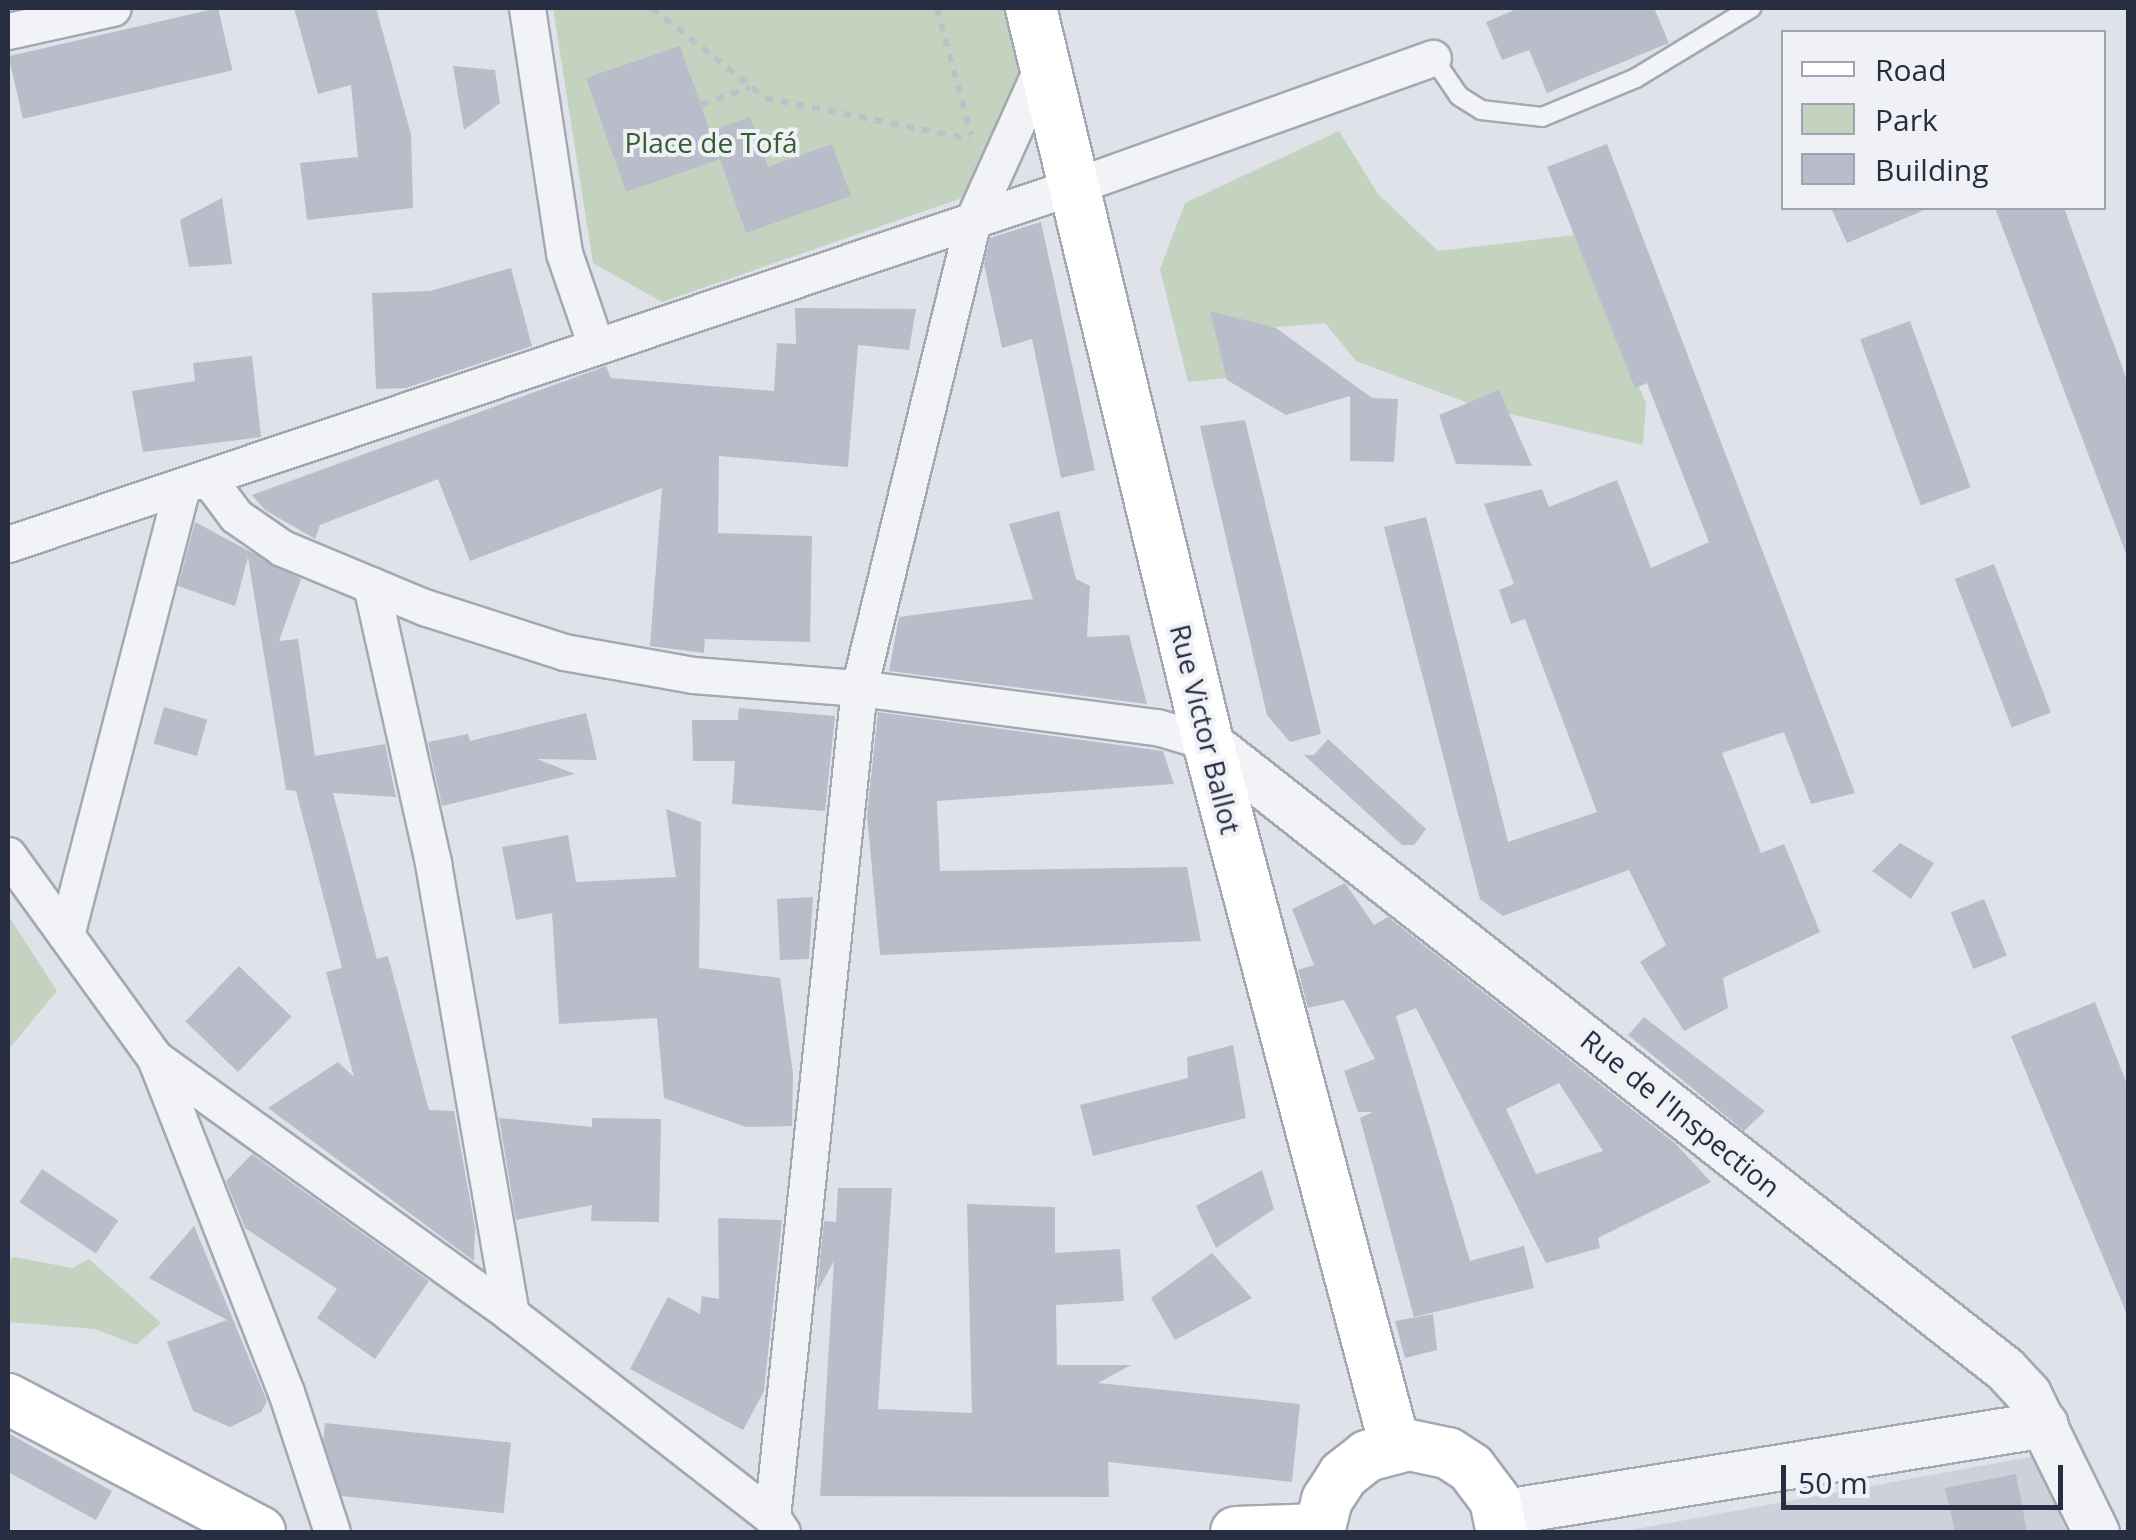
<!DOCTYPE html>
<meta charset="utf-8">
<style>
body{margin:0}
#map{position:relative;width:2136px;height:1540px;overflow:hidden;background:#dfe2e9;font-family:"Open Sans",sans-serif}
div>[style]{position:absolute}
.built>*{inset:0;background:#cdd1db}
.green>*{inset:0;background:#c3d3c0}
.building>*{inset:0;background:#b9bdc9;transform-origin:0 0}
.path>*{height:6px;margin-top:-3px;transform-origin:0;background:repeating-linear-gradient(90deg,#bdc0c8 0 8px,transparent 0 16px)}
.roads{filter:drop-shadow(2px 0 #a4a8b3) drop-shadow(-2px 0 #a4a8b3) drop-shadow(0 2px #a4a8b3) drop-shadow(0 -2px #a4a8b3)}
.service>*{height:18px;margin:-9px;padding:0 9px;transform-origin:9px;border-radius:9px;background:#f2f3f7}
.minor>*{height:35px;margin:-17.5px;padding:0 17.5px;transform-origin:17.5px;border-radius:17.5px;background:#f2f3f7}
.tertiary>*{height:45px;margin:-22.5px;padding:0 22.5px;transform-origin:22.5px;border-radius:22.5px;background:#f2f3f7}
.secondary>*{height:50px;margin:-25px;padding:0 25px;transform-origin:25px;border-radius:25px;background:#fff}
span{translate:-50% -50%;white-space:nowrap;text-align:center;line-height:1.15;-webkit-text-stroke:8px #eff1f7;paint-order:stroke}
.park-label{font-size:28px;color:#375d34}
.street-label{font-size:28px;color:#272e41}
.frame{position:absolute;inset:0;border:10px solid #272e41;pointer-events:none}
.legend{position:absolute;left:1781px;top:30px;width:325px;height:180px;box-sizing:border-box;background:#eff1f7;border:2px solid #9fa3ae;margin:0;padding:12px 18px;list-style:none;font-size:30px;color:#272e41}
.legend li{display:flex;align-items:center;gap:20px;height:50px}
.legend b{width:50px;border:2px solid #9fa3ae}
.scale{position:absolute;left:1781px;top:1465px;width:282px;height:45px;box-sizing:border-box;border:5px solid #272e41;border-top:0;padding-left:12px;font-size:30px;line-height:35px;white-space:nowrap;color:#272e41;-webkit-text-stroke:8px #eff1f7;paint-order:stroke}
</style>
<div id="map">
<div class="built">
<div style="clip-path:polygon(2035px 1456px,2067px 1532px,1620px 1532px)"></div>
</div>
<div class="green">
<div style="clip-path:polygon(553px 8px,1015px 8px,1028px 56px,968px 196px,662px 302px,593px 263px)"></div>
<div style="clip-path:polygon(1339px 131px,1378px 194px,1438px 251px,1574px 235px,1646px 403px,1643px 445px,1476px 406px,1356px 361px,1325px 323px,1239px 330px,1245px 376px,1188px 382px,1160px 269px,1185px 203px)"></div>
<div style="clip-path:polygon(8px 915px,57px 991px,8px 1050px)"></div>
<div style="clip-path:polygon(14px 1257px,72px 1268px,89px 1259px,161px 1323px,136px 1345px,95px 1329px,8px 1322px,8px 1260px)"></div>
</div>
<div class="building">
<div style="left:218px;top:8px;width:64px;height:215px;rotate:77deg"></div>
<div style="clip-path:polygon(294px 8px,376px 8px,411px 134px,413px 208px,307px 220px,300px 163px,358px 157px,351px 85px,318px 94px)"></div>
<div style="clip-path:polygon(1519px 8px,1654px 8px,1669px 43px,1547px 93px,1529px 50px,1502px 60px,1486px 22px)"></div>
<div style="clip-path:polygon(680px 46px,710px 131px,750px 117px,768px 167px,832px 144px,851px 196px,746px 233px,720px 159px,626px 192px,586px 78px)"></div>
<div style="clip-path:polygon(453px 66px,495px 70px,500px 103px,464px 130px)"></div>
<div style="clip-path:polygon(1607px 144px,1855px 793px,1811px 804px,1784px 732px,1722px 753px,1761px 853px,1784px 844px,1820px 932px,1723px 978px,1728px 1008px,1684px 1031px,1640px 962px,1666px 945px,1629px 870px,1503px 916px,1480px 899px,1384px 527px,1426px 517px,1508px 842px,1597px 812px,1525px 619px,1511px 624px,1499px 590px,1514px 584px,1484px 504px,1542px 489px,1549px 507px,1617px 480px,1651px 568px,1709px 542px,1647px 383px,1635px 388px,1547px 167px)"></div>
<div style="clip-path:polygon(222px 198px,232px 264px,189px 267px,180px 220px)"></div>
<div style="clip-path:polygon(1831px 208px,1929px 208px,1847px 243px)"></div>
<div style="clip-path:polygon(1995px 208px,2064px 208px,2128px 383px,2128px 559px)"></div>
<div style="clip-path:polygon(1041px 222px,1095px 470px,1061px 478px,1032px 339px,1002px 348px,984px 264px,990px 238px)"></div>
<div style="clip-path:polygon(511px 268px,532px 346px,406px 388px,376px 389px,372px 293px,430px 291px)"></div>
<div style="clip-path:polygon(795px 308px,916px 309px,909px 350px,858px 345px,848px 467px,719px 456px,718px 533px,812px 536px,810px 642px,705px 639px,704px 653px,650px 646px,662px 488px,470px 561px,438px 479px,320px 525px,315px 539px,265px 510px,252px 495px,606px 366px,611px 378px,774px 391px,777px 343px,796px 344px)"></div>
<div style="clip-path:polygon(1210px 311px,1276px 328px,1372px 398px,1398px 399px,1394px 462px,1350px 461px,1350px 396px,1286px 415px,1227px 380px)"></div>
<div style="left:1910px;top:321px;width:177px;height:53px;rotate:70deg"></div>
<div style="clip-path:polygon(252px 356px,261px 437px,143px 452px,132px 391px,195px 381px,193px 363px)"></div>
<div style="clip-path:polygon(1499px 390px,1532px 466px,1456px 464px,1439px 415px)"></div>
<div style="clip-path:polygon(1245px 420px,1321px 734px,1290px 742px,1267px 715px,1200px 426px)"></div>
<div style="clip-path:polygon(1059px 511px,1076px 579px,1090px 586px,1087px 637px,1129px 635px,1147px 704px,889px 671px,899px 617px,1033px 599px,1009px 524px)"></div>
<div style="clip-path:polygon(195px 522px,301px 579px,279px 641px,298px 639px,315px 756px,385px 744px,396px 797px,333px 793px,377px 959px,388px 956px,429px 1110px,454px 1111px,475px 1228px,474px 1261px,268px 1108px,338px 1062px,354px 1077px,326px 972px,342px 968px,296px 791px,286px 790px,248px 557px,235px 606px,178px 586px)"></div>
<div style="left:1994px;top:564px;width:159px;height:42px;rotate:69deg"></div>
<div style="left:164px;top:707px;width:45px;height:38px;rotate:16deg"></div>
<div style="clip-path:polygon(739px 708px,835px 716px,825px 811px,732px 804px,735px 761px,693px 761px,692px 720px,738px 720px)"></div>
<div style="clip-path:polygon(878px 712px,1163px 751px,1174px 784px,937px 801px,940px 871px,1187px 867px,1201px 941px,880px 955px,867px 815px)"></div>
<div style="clip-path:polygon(586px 713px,597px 760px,537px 759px,575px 774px,442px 806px,428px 742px,468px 734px,470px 741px)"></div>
<div style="clip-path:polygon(1328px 739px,1426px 829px,1414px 845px,1402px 845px,1304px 755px,1314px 755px)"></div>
<div style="clip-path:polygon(666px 809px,701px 822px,699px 968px,780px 978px,793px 1074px,792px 1126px,746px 1127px,664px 1098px,657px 1018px,559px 1024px,552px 913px,516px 920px,502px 847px,568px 835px,576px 882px,676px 877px)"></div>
<div style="clip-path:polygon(1900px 843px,1934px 863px,1911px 899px,1872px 871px)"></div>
<div style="clip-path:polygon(evenodd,1345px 883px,1374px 925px,1388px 917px,1676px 1144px,1711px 1182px,1598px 1238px,1600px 1248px,1546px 1263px,1416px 1008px,1396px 1016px,1470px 1261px,1524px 1246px,1534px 1288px,1414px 1317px,1360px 1118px,1373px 1112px,1358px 1112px,1344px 1071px,1375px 1059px,1344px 1000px,1308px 1008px,1298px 970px,1314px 965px,1292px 909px,1345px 883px,1559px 1083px,1603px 1151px,1536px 1174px,1506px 1109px,1559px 1083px)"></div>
<div style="clip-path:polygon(813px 897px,809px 959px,780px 960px,777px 899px)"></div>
<div style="left:1984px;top:899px;width:61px;height:36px;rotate:68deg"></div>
<div style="left:239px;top:966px;width:73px;height:77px;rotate:44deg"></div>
<div style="clip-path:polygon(2095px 1002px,2128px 1087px,2128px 1317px,2011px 1036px)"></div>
<div style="clip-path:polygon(1644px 1017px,1765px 1111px,1744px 1131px,1628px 1035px)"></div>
<div style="clip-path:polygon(1233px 1045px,1246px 1118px,1093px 1156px,1080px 1105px,1188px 1078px,1187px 1057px)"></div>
<div style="clip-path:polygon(499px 1118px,592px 1127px,592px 1118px,661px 1119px,659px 1222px,591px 1221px,592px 1205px,516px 1220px)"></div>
<div style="clip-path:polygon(252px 1154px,429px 1281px,375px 1359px,317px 1318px,337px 1289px,245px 1228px,226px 1181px)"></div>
<div style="left:42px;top:1169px;width:92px;height:40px;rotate:34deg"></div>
<div style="clip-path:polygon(1262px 1170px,1274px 1209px,1216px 1248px,1196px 1206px)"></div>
<div style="clip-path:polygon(838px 1188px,892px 1188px,878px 1409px,972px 1413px,967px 1204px,1055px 1207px,1055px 1253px,1120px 1249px,1124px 1301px,1056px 1305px,1057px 1365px,1131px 1365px,1098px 1383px,1300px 1404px,1292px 1482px,1108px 1462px,1109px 1497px,820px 1496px,834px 1261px,817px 1292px,824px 1221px,836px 1222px)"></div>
<div style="clip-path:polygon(718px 1218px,782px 1220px,764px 1391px,743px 1430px,630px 1369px,668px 1297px,700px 1314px,702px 1296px,719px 1299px)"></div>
<div style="clip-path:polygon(194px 1226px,267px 1401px,261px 1412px,230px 1427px,193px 1411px,167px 1342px,227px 1320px,149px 1278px)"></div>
<div style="clip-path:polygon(1212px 1253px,1252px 1298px,1175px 1340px,1151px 1298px)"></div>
<div style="clip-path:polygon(1433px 1314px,1437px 1350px,1405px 1358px,1395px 1321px)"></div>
<div style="left:325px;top:1423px;width:187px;height:71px;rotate:6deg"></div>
<div style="clip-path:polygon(8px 1433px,112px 1491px,96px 1520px,8px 1472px)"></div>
<div style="clip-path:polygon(2016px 1474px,2027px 1532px,1955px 1532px,1945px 1488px)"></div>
</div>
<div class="path">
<div style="left:652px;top:8px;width:144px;rotate:38.5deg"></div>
<div style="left:765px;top:98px;width:209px;rotate:11.3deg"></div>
<div style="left:937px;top:8px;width:131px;rotate:74.9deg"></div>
<div style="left:701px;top:105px;width:52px;rotate:-20.2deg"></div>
</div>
<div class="roads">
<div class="service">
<div style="left:1433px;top:58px;width:46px;rotate:55.6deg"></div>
<div style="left:1459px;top:96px;width:26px;rotate:32deg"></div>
<div style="left:1481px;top:110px;width:61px;rotate:6.5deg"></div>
<div style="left:1542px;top:117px;width:102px;rotate:-22.5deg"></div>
<div style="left:1636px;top:78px;width:135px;rotate:-31.3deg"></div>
</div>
<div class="minor">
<div style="left:527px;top:8px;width:248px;rotate:81.4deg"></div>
<div style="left:564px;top:253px;width:98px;rotate:71deg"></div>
<div style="left:8px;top:31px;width:107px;rotate:-12.4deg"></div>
<div style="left:209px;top:480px;width:45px;rotate:53.1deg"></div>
<div style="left:236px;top:516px;width:56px;rotate:34.8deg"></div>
<div style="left:282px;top:548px;width:154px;rotate:22.6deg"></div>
<div style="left:424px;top:607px;width:147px;rotate:17.8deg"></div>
<div style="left:564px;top:652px;width:131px;rotate:10.1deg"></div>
<div style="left:693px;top:675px;width:167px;rotate:4.5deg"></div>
<div style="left:859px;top:688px;width:301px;rotate:7.5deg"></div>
<div style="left:1157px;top:727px;width:53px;rotate:16.4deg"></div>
<div style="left:8px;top:544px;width:1125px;rotate:-18.55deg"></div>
<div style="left:1075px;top:186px;width:380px;rotate:-19.7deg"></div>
<div style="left:371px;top:585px;width:285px;rotate:77.4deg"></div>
<div style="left:433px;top:863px;width:458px;rotate:80.2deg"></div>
<div style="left:8px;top:855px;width:251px;rotate:54.1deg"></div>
<div style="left:155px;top:1058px;width:359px;rotate:68.6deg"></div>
<div style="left:286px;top:1392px;width:147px;rotate:71.8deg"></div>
<div style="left:66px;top:935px;width:463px;rotate:-75.5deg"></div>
<div style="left:155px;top:1058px;width:438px;rotate:35.7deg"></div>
<div style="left:511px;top:1314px;width:331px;rotate:37.9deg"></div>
<div style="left:772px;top:1517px;width:18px;rotate:56deg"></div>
<div style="left:772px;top:1517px;width:834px;rotate:-84.01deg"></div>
<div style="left:859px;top:688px;width:482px;rotate:-76.3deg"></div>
<div style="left:973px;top:220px;width:172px;rotate:-65.7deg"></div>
</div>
<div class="tertiary">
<div style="left:1208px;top:742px;width:1014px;rotate:38.19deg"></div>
<div style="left:2005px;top:1369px;width:34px;rotate:47deg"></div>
<div style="left:2028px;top:1394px;width:154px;rotate:63.8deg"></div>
<div style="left:1499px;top:1513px;width:553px;rotate:-9.26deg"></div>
</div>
<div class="secondary">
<div style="left:1031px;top:8px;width:755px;rotate:76.44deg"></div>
<div style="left:1208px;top:742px;width:728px;rotate:75.12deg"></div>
<div style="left:8px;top:1399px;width:285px;rotate:27.8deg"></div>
<div style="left:1236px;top:1532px;width:83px;rotate:-2.1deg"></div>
<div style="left:1319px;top:1532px;width:33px;rotate:-76deg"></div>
<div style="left:1327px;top:1500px;width:30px;rotate:-57deg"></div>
<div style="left:1343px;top:1475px;width:31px;rotate:-38deg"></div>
<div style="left:1367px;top:1456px;width:43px;rotate:-14.7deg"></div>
<div style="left:1409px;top:1445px;width:40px;rotate:12deg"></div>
<div style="left:1448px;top:1453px;width:27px;rotate:33deg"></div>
<div style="left:1471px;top:1468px;width:40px;rotate:53deg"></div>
<div style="left:1495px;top:1500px;width:33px;rotate:78deg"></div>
</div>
</div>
<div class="park-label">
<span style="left:711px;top:142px">Place de Tofá</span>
</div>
<div class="street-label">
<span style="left:1206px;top:729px;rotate:76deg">Rue Victor Ballot</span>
<span style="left:1681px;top:1113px;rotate:39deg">Rue de l'Inspection</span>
</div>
<div class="frame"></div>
<ul class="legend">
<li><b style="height:12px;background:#fff"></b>Road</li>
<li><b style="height:28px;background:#c3d3c0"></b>Park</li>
<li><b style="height:28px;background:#b9bdc9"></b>Building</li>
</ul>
<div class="scale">50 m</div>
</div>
